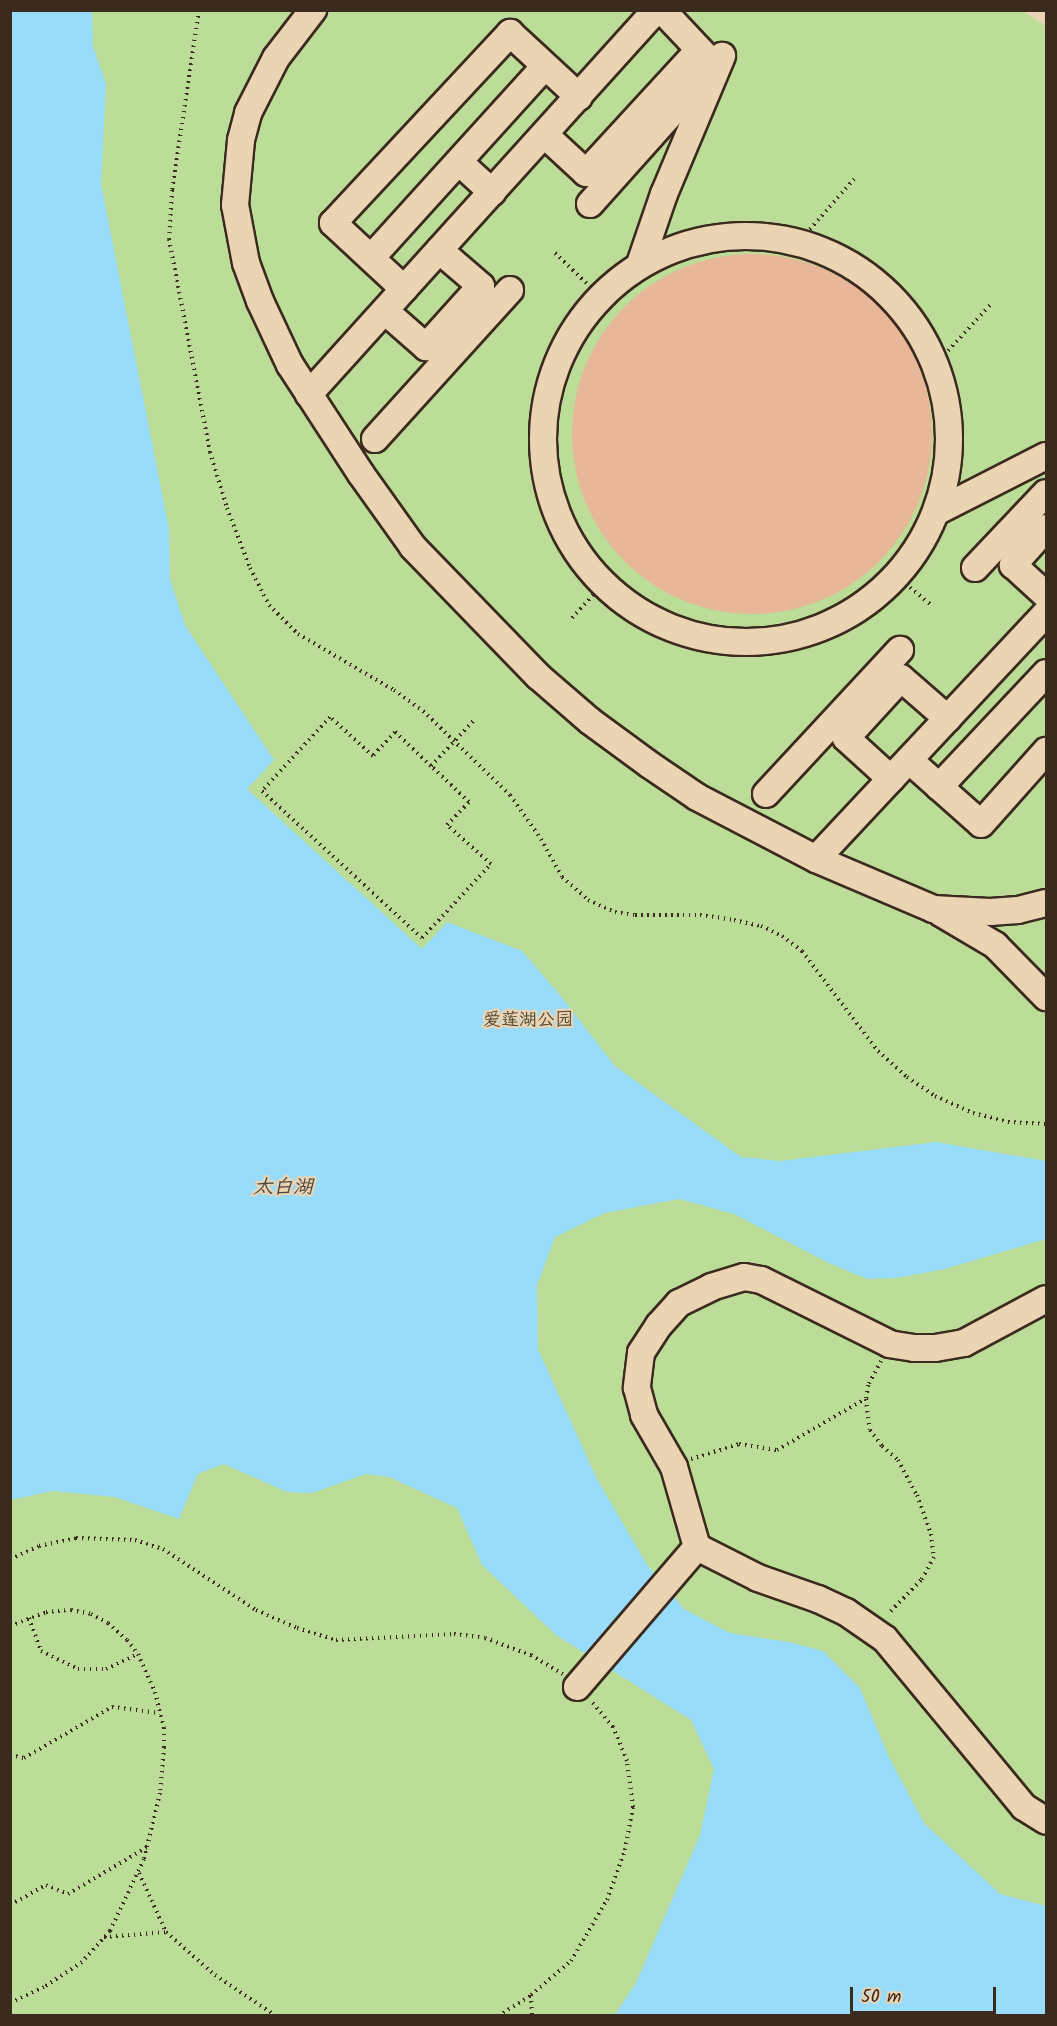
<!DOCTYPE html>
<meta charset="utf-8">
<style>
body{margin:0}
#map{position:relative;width:1057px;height:2026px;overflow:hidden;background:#ead4b3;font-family:Kalam,"LXGW WenKai TC",sans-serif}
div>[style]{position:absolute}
.green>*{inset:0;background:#bbdd97}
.water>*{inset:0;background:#98dcfa}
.building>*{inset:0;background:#e8b699}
.round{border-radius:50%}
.path>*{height:4px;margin-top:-2px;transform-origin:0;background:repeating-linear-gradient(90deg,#3b2a1e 0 1.5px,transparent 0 6px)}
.roads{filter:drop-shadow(2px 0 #3b2a1e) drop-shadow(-2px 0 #3b2a1e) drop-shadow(0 2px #3b2a1e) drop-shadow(0 -2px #3b2a1e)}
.minor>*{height:26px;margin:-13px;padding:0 13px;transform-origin:13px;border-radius:13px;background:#ead4b3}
.minor>.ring{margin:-13px;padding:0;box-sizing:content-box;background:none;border:26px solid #ead4b3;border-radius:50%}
span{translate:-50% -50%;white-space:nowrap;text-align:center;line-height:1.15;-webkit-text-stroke:4.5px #ead4b3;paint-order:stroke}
.park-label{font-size:18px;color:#4e4530}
.water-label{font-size:20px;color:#49453f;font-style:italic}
.frame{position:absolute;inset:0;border:12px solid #3b2a1e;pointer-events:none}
.scale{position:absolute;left:850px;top:1987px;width:146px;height:27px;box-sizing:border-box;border:3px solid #3b2a1e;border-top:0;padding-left:8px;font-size:18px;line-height:21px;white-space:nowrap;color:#3b2a1e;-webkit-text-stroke:4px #ead4b3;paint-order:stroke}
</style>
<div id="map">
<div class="green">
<div style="clip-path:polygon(11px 11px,1023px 11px,1046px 26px,1046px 2015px,11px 2016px)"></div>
</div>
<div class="water">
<div style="clip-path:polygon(11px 11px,92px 11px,93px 46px,106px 84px,101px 184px,169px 529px,170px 579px,185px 625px,274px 760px,247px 789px,422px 949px,447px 922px,522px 951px,560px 995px,615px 1066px,741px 1157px,780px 1161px,936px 1142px,1046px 1161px,1046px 1239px,945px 1269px,897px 1278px,867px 1279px,829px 1263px,734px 1214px,679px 1199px,605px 1213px,555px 1237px,537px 1286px,538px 1349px,597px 1479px,648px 1566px,684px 1609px,730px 1633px,789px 1642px,823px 1651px,860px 1688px,889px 1757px,924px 1823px,1000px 1894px,1046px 1906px,1046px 2015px,615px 2015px,636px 1983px,700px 1835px,714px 1769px,691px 1720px,556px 1635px,482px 1565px,457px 1508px,389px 1477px,366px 1474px,312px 1493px,287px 1492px,224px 1464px,198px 1474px,179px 1519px,114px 1497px,53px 1491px,11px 1500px)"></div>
</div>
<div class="building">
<div class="round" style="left:572px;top:254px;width:360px;height:360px"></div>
</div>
<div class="path">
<div style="left:199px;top:10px;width:182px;rotate:98.5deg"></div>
<div style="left:172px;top:190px;width:49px;rotate:93.5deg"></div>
<div style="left:169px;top:239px;width:217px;rotate:79.1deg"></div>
<div style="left:210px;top:452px;width:59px;rotate:73.1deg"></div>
<div style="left:227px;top:508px;width:64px;rotate:69deg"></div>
<div style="left:250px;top:568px;width:42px;rotate:62.8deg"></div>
<div style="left:269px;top:605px;width:41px;rotate:45deg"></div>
<div style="left:298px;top:634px;width:111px;rotate:30.3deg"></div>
<div style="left:394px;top:690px;width:36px;rotate:36deg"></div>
<div style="left:423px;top:711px;width:121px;rotate:44deg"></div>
<div style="left:510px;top:795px;width:54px;rotate:54.8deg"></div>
<div style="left:541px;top:839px;width:43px;rotate:61.1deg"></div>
<div style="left:562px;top:877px;width:35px;rotate:41deg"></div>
<div style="left:588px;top:900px;width:30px;rotate:24deg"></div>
<div style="left:615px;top:912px;width:20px;rotate:9deg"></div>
<div style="left:635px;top:915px;width:65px"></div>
<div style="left:700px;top:915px;width:34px;rotate:8deg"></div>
<div style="left:734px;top:920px;width:28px;rotate:13deg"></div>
<div style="left:761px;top:926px;width:23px;rotate:25deg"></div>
<div style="left:782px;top:936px;width:25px;rotate:37deg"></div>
<div style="left:802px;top:951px;width:126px;rotate:52.8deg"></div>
<div style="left:878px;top:1051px;width:39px;rotate:42deg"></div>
<div style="left:907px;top:1077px;width:34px;rotate:34deg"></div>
<div style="left:935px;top:1096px;width:42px;rotate:24.1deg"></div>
<div style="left:973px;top:1113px;width:36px;rotate:14deg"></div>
<div style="left:1008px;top:1122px;width:38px;rotate:3deg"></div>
<div style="left:798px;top:243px;width:85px;rotate:-48.8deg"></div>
<div style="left:555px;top:253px;width:64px;rotate:43.7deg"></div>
<div style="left:936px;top:364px;width:80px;rotate:-47.5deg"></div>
<div style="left:896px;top:576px;width:44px;rotate:39.5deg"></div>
<div style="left:572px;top:618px;width:46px;rotate:-47.6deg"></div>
<div style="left:431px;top:766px;width:50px;rotate:-136.6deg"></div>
<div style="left:395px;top:732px;width:33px;rotate:133deg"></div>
<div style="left:373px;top:756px;width:58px;rotate:-137.8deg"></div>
<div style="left:330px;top:717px;width:100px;rotate:132.6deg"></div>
<div style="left:262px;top:791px;width:217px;rotate:42.6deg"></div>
<div style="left:422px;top:938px;width:101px;rotate:-47deg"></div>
<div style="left:491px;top:864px;width:59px;rotate:-138.4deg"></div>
<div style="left:447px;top:825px;width:32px;rotate:-46deg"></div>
<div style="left:469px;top:802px;width:52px;rotate:-136.5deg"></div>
<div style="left:431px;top:766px;width:64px;rotate:-46.9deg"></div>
<div style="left:881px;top:1361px;width:27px;rotate:118deg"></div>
<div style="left:868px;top:1385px;width:14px;rotate:98deg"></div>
<div style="left:866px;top:1399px;width:31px;rotate:83deg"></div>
<div style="left:870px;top:1430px;width:20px;rotate:53deg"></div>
<div style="left:882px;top:1446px;width:21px;rotate:41deg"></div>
<div style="left:898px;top:1460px;width:40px;rotate:62deg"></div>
<div style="left:917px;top:1495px;width:41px;rotate:70.3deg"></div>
<div style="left:931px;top:1534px;width:23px;rotate:83deg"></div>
<div style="left:934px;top:1557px;width:26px;rotate:119deg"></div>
<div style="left:921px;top:1580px;width:47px;rotate:134.1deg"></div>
<div style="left:691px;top:1459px;width:50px;rotate:-17.4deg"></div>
<div style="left:739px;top:1444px;width:38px;rotate:9deg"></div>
<div style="left:777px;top:1450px;width:102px;rotate:-30.1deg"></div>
<div style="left:10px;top:1559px;width:32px;rotate:-24deg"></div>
<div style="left:39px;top:1546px;width:38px;rotate:-12deg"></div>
<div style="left:76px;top:1538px;width:59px;rotate:1.9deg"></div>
<div style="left:135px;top:1540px;width:29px;rotate:18deg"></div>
<div style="left:163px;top:1549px;width:111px;rotate:33.3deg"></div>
<div style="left:256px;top:1610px;width:45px;rotate:23.7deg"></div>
<div style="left:297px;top:1628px;width:41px;rotate:17.1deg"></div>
<div style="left:336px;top:1640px;width:118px;rotate:-2.9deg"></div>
<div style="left:454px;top:1634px;width:31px;rotate:7deg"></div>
<div style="left:485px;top:1638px;width:49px;rotate:20.3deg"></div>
<div style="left:531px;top:1655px;width:37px;rotate:31deg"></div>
<div style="left:29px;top:1618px;width:35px;rotate:70deg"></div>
<div style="left:41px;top:1651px;width:41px;rotate:25.9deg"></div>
<div style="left:78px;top:1669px;width:28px"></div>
<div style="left:106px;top:1669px;width:35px;rotate:-25deg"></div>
<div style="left:10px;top:1626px;width:39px;rotate:-21deg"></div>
<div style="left:46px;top:1612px;width:25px;rotate:-5deg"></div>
<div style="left:71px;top:1610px;width:20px;rotate:11deg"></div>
<div style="left:91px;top:1614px;width:19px;rotate:28deg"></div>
<div style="left:108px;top:1623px;width:25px;rotate:42deg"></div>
<div style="left:127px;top:1640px;width:18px;rotate:52deg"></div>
<div style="left:138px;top:1654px;width:42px;rotate:65.9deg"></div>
<div style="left:155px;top:1692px;width:37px;rotate:76deg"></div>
<div style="left:164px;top:1728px;width:19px;rotate:90deg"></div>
<div style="left:164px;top:1747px;width:46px;rotate:95deg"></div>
<div style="left:160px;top:1793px;width:68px;rotate:103.6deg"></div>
<div style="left:144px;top:1859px;width:80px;rotate:115.3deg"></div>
<div style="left:110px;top:1931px;width:42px;rotate:132.1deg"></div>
<div style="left:82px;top:1962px;width:45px;rotate:146.7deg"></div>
<div style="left:44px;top:1987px;width:38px;rotate:155deg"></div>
<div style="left:10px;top:1755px;width:14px;rotate:12deg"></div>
<div style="left:24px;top:1758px;width:102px;rotate:-30.1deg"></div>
<div style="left:112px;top:1707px;width:48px;rotate:7.1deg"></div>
<div style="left:139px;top:1873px;width:65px;rotate:65.4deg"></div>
<div style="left:166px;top:1932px;width:65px;rotate:41.3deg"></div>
<div style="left:215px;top:1975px;width:73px;rotate:33.9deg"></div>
<div style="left:10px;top:1905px;width:41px;rotate:-29.1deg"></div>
<div style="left:46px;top:1885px;width:24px;rotate:22deg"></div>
<div style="left:68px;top:1894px;width:92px;rotate:-30.7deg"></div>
<div style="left:104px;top:1937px;width:62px;rotate:-4.6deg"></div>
<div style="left:531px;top:1995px;width:21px;rotate:87deg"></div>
<div style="left:498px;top:2016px;width:39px;rotate:-32deg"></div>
<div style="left:531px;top:1995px;width:52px;rotate:-40.4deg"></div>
<div style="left:571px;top:1961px;width:71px;rotate:-59.5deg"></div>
<div style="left:607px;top:1900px;width:53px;rotate:-70.2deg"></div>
<div style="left:625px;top:1850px;width:44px;rotate:-79.5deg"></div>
<div style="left:633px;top:1807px;width:46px;rotate:-97.4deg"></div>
<div style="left:627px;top:1761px;width:37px;rotate:-112deg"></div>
<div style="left:613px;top:1727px;width:33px;rotate:-130deg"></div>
</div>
<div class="roads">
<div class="minor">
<div style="left:656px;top:10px;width:518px;rotate:132.1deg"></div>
<div style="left:309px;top:394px;width:95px;rotate:57deg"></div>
<div style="left:361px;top:474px;width:90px;rotate:54.5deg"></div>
<div style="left:413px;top:547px;width:180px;rotate:45.9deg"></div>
<div style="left:538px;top:676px;width:69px;rotate:40.9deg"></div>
<div style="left:590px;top:721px;width:74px;rotate:36.3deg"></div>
<div style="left:650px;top:765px;width:57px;rotate:34.2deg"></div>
<div style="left:697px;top:797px;width:134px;rotate:27.5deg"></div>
<div style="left:816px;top:859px;width:127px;rotate:23.1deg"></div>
<div style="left:933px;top:909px;width:57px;rotate:3deg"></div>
<div style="left:990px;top:912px;width:28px;rotate:-4deg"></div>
<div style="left:1018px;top:910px;width:29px;rotate:-14deg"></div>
<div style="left:662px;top:10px;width:70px;rotate:46.7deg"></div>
<div style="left:545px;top:135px;width:56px;rotate:42.8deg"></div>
<div style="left:586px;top:173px;width:167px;rotate:-47.4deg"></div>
<div style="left:459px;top:162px;width:45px;rotate:42.3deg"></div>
<div style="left:590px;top:204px;width:177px;rotate:-48.2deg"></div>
<div class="ring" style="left:543px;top:236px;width:380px;height:380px"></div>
<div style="left:371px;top:258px;width:259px;rotate:-47.8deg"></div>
<div style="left:640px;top:264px;width:74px;rotate:-71.1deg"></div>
<div style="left:664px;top:194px;width:150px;rotate:-67.2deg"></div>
<div style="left:404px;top:289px;width:97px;rotate:-137.1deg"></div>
<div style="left:333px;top:223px;width:260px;rotate:-47deg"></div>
<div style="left:510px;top:33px;width:94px;rotate:42.8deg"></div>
<div style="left:385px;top:311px;width:55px;rotate:41.3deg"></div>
<div style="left:426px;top:347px;width:82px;rotate:-48deg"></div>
<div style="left:481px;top:286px;width:55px;rotate:-139.4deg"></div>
<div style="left:309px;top:394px;width:35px;rotate:-123deg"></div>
<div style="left:290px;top:365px;width:71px;rotate:-115.1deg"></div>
<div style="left:260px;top:301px;width:40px;rotate:-110.2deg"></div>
<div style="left:246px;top:263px;width:59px;rotate:-100.7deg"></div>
<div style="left:235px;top:205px;width:65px;rotate:-84.7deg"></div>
<div style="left:241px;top:140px;width:28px;rotate:-75deg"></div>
<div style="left:248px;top:113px;width:62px;rotate:-63deg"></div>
<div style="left:276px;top:58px;width:61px;rotate:-52.4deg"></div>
<div style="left:375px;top:439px;width:201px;rotate:-47.8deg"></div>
<div style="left:936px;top:512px;width:123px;rotate:-27deg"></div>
<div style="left:1046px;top:528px;width:50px;rotate:131.7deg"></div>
<div style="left:1013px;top:565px;width:45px;rotate:42.3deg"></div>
<div style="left:975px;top:568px;width:103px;rotate:-46.6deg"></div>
<div style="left:909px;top:760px;width:96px;rotate:41.6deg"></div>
<div style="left:981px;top:824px;width:98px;rotate:-48.3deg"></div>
<div style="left:891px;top:779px;width:61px;rotate:-137.7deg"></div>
<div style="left:846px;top:738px;width:81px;rotate:-47.5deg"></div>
<div style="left:901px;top:678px;width:62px;rotate:41.1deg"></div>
<div style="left:939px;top:787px;width:156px;rotate:-46.8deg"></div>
<div style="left:766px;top:794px;width:197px;rotate:-47.1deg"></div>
<div style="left:816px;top:859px;width:337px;rotate:-46.9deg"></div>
<div style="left:941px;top:913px;width:63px;rotate:30.7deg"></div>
<div style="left:995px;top:945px;width:73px;rotate:45.6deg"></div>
<div style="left:1046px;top:1299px;width:93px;rotate:151.8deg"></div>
<div style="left:964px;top:1343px;width:29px;rotate:170deg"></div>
<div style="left:935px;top:1348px;width:21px;rotate:180deg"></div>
<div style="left:914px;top:1348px;width:24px;rotate:-171deg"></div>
<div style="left:890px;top:1344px;width:144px;rotate:-153.6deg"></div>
<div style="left:761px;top:1280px;width:17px;rotate:-170deg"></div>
<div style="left:744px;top:1277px;width:34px;rotate:163deg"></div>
<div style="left:712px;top:1287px;width:37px;rotate:154deg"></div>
<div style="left:679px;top:1303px;width:30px;rotate:132deg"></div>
<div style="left:659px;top:1325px;width:33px;rotate:123deg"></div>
<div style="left:641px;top:1353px;width:35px;rotate:97deg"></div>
<div style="left:637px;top:1388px;width:28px;rotate:75deg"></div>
<div style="left:644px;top:1415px;width:60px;rotate:60deg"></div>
<div style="left:674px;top:1467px;width:83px;rotate:74deg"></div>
<div style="left:697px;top:1547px;width:68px;rotate:26.9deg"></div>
<div style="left:758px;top:1578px;width:64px;rotate:19.3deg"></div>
<div style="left:818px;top:1599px;width:31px;rotate:25deg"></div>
<div style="left:846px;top:1612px;width:47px;rotate:34.7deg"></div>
<div style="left:885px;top:1639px;width:218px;rotate:50.4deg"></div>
<div style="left:1024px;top:1807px;width:26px;rotate:32deg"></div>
<div style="left:577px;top:1687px;width:184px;rotate:-49.4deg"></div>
</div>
</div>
<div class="park-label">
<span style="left:528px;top:1021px">爱莲湖公园</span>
</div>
<div class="water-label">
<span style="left:283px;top:1188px">太白湖</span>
</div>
<div class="frame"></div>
<div class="scale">50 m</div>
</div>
